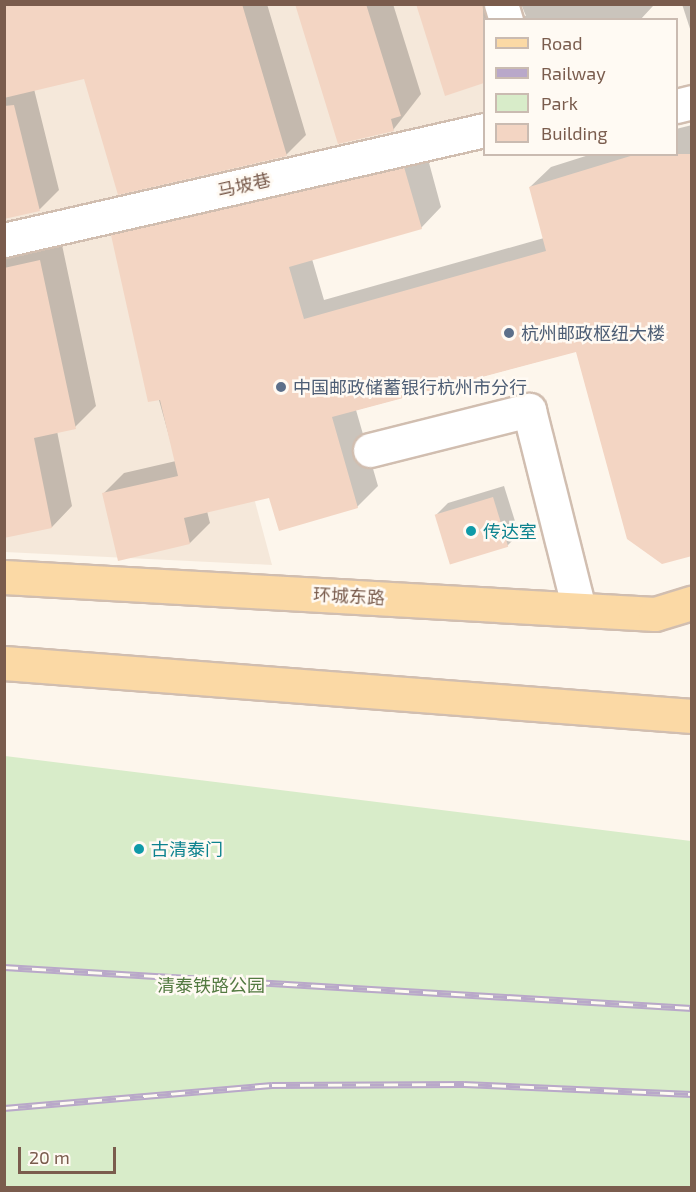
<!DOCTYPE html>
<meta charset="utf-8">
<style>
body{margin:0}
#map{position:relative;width:696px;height:1192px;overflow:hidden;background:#fdf6ec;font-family:"Exo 2","Noto Sans SC",sans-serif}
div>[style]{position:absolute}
.residential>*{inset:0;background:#f5e8da}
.green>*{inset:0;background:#d8ecc9}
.shadow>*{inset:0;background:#0003}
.building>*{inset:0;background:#f3d5c3;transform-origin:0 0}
.roads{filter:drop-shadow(2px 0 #d1beb0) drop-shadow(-2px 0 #d1beb0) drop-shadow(0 2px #d1beb0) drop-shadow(0 -2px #d1beb0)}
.minor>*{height:33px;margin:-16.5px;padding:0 16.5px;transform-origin:16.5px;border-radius:16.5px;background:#fff}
.major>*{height:33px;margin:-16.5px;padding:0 16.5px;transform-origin:16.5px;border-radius:16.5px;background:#fbd9a5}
.rail>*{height:7px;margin-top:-3.5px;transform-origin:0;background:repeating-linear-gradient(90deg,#fffaf3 0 14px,#b9a8c9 0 28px);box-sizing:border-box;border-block:2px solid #b9a8c9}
.dots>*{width:16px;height:16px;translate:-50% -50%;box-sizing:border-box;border:3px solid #fffaf3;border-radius:50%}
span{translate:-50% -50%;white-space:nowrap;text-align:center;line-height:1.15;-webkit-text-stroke:5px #fffaf3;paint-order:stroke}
.street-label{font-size:18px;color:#7a5c4d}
.service-label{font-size:18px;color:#4e5e75}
.left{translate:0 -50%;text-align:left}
.culture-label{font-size:18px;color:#0d838f}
.park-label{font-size:18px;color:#537a41}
.frame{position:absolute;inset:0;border:6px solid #7a5c4d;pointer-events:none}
.legend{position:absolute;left:483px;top:18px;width:195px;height:138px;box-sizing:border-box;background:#fffaf3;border:2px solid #cabbb1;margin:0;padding:8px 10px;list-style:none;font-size:18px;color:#7a5c4d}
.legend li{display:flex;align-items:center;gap:12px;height:30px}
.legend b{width:30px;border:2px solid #cabbb1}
.scale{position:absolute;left:18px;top:1147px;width:98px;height:27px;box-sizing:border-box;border:3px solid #7a5c4d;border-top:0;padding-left:8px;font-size:18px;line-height:21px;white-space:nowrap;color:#7a5c4d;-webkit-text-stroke:4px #fffaf3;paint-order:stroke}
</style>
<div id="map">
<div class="residential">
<div style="clip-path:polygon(501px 4px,506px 19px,484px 20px,484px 130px,5px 240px,4px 5px)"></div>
<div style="clip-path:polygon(177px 211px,272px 565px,5px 552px,4px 254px)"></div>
</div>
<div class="green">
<div style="clip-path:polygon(5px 756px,691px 841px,691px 1187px,5px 1187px)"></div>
</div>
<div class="shadow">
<div style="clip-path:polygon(4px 4px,267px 4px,306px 135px,286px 155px,85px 77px,34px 89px,59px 190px,40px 209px,4px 218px)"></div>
<div style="clip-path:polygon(296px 4px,393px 4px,421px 94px,393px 130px)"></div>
<div style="clip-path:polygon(418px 4px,510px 4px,514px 13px,526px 16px,521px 4px,653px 6px,640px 20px,484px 20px,484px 81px,446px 94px)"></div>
<div style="clip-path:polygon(682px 4px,692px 4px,692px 35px)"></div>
<div style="clip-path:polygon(692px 125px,692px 554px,577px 351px,356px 410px,378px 486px,357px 507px,270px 496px,207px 511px,210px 523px,190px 543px,103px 494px,124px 473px,176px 461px,113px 235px,133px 215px,425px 148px,441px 207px,421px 228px,312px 259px,324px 300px,544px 238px,530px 187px,551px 167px,592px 154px,676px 154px,676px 129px)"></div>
<div style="clip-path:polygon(61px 240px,96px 406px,75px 427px,57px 431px,72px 506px,52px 527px,4px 536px,4px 252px)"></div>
<div style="clip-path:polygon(504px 486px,519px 534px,507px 546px,436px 515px,448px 503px)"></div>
</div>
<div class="building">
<div style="clip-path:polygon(4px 4px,242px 4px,287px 156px,118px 195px,84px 79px,4px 98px)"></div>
<div style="clip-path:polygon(295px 4px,366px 4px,401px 116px,391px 119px,394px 131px,338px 144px)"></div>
<div style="clip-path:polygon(416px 4px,483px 4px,484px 83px,445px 96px)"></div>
<div style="clip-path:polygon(14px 105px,40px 211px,4px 219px,4px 106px)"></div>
<div style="clip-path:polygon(637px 154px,692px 154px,692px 556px,662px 564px,627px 539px,576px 352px,332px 417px,358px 508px,279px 531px,269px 498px,184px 518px,190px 544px,118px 561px,102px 493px,178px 476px,160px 400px,148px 402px,111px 235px,404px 167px,422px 229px,289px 267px,304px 319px,546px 251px,529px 187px)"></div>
<div style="clip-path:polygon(40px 260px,76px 429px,34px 438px,52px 528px,4px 538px,4px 268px)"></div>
<div style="left:493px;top:497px;width:52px;height:61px;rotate:73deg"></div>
</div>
<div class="roads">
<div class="minor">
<div style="left:501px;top:4px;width:17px;rotate:73deg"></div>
<div style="left:676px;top:106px;width:16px;rotate:-14deg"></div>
<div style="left:4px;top:240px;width:492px;rotate:-12.9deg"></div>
<div style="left:370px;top:450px;width:164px;rotate:-14.1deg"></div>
<div style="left:529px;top:410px;width:205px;rotate:75.9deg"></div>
</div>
<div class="major">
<div style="left:4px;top:577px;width:652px;rotate:3.25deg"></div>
<div style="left:655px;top:614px;width:39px;rotate:-17deg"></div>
<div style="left:4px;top:663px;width:690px;rotate:4.41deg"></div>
</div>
</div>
<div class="rail">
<div style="left:4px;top:967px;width:689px;rotate:3.41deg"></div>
<div style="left:4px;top:1108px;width:269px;rotate:-4.9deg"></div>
<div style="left:272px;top:1085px;width:192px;rotate:-0.3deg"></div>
<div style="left:464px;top:1084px;width:228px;rotate:2.5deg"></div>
</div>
<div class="dots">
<div style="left:509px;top:333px;background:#5c6f8a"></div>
<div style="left:281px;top:387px;background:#5c6f8a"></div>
<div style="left:471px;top:531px;background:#0f9aa8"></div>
<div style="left:139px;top:849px;background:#0f9aa8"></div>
</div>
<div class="street-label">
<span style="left:244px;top:185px;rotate:-13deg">马坡巷</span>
<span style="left:349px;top:596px;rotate:3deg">环城东路</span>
</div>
<div class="service-label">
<span class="left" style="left:521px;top:333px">杭州邮政枢纽大楼</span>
<span class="left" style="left:293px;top:387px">中国邮政储蓄银行杭州市分行</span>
</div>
<div class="culture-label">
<span class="left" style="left:483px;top:531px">传达室</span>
<span class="left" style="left:151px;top:849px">古清泰门</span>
</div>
<div class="park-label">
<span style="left:211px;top:985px">清泰铁路公园</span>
</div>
<div class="frame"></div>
<ul class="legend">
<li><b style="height:8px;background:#fbd9a5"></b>Road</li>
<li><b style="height:8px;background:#b9a8c9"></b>Railway</li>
<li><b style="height:16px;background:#d8ecc9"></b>Park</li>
<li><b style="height:16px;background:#f3d5c3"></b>Building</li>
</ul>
<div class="scale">20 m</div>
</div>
